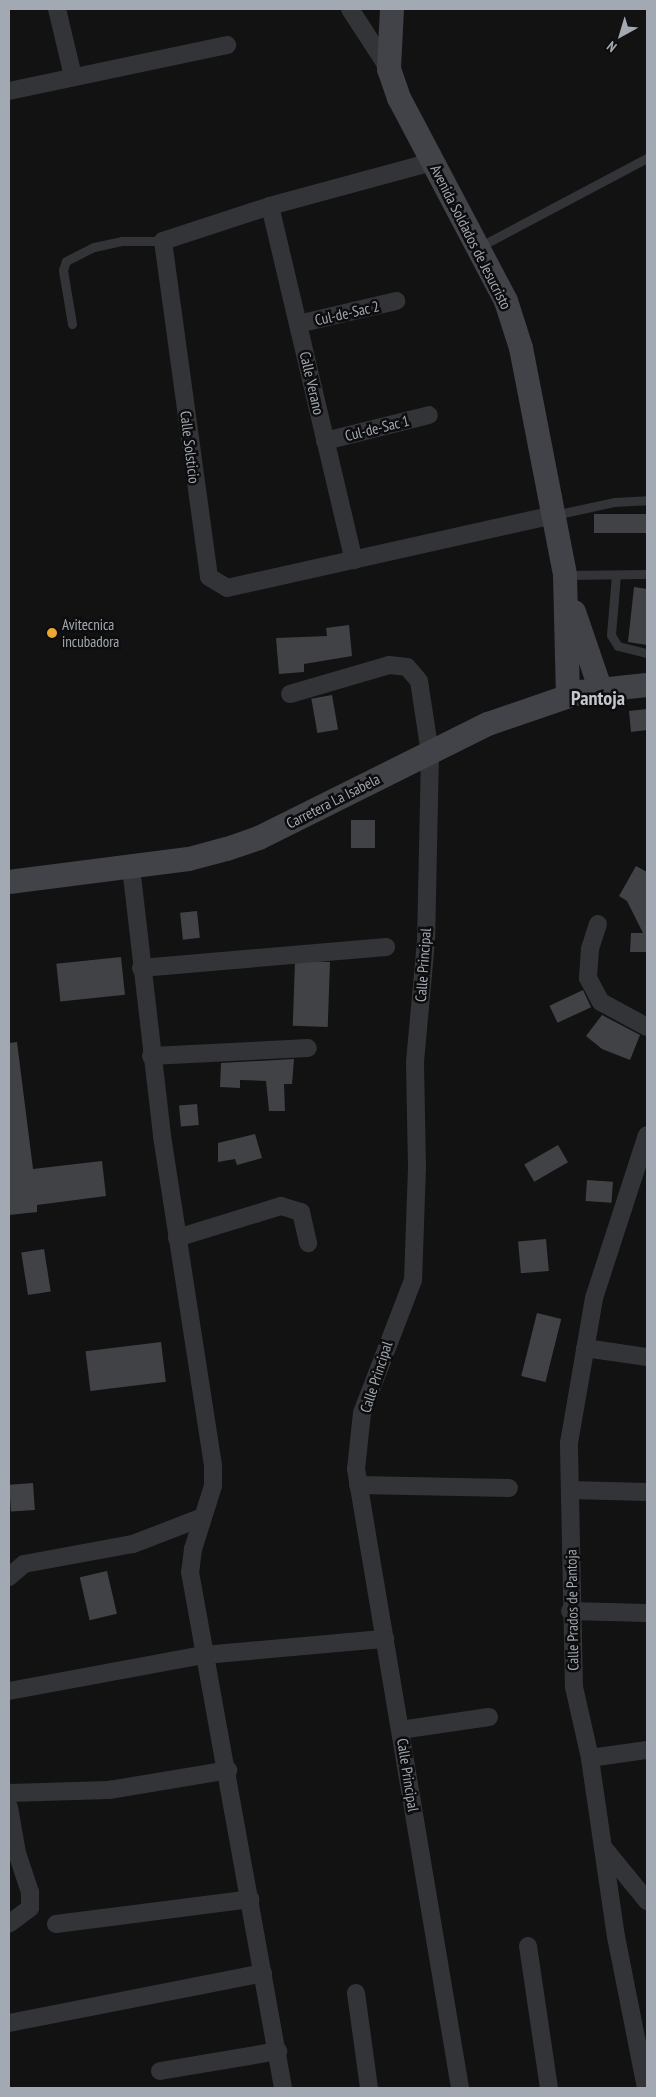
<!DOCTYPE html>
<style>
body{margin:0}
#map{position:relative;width:656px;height:2097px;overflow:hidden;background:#121213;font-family:"PT Sans Narrow",sans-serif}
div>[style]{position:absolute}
.building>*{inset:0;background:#414246;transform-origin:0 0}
.lane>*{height:9px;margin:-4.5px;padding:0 4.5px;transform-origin:4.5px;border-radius:4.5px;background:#333438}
.street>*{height:18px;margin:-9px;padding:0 9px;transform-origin:9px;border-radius:9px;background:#333438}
.secondary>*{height:24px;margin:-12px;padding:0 12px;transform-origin:12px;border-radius:12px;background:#414348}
.dots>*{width:14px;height:14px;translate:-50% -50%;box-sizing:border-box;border:2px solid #0d0d0e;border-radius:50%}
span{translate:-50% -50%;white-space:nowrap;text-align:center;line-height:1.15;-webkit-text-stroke:5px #0d0d0e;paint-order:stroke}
.street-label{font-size:15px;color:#a3a9b3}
.poi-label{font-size:15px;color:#a3a9b3}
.left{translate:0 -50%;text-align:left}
.district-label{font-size:20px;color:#c4c7cf;font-weight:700}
.frame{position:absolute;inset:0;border:10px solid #a3a9b3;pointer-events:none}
.north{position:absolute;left:596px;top:10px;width:50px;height:50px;-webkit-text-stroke:4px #0d0d0e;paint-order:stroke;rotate:219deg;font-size:14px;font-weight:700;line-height:20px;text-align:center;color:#a3a9b3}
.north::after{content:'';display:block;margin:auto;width:18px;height:22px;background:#a3a9b3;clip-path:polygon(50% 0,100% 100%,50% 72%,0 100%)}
</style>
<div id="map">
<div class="building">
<div style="left:647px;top:514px;width:19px;height:53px;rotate:90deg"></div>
<div style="clip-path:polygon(634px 587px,647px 589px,647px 645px,628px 642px)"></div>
<div style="clip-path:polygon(349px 625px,352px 656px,304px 664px,304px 672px,279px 674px,276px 638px,327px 636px,326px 628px)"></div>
<div style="left:332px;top:695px;width:35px;height:21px;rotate:80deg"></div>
<div style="clip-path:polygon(647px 709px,647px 730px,631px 732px,629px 711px)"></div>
<div style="left:351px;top:820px;width:24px;height:28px"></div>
<div style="clip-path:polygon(636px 866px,647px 872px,647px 952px,630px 952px,631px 933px,643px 933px,627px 901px,619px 896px)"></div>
<div style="left:197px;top:911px;width:27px;height:17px;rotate:84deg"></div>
<div style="left:121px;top:957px;width:38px;height:65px;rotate:84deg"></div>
<div style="left:330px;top:962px;width:65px;height:35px;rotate:92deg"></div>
<div style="left:583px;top:990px;width:19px;height:37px;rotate:65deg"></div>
<div style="clip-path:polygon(602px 1015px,640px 1035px,630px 1060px,602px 1049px,586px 1036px)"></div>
<div style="clip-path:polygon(17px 1042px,33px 1169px,102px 1161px,106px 1196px,37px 1205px,37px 1212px,9px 1215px,9px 1043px)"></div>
<div style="clip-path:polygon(294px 1059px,292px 1084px,284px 1084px,285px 1111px,269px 1111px,266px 1081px,240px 1080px,240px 1088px,220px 1087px,221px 1063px)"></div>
<div style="left:197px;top:1104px;width:21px;height:18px;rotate:85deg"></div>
<div style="clip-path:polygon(255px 1134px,262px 1158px,237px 1165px,235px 1159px,218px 1162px,218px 1143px)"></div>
<div style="left:558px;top:1145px;width:20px;height:39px;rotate:60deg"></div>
<div style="left:587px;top:1180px;width:26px;height:21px;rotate:4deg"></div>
<div style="left:546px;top:1239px;width:32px;height:28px;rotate:85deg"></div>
<div style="left:44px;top:1249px;width:43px;height:23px;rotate:81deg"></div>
<div style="left:537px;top:1313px;width:25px;height:65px;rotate:14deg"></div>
<div style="left:161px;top:1342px;width:40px;height:76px;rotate:83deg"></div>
<div style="left:33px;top:1483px;width:27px;height:24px;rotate:86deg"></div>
<div style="left:107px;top:1571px;width:44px;height:28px;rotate:77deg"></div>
</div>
<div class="lane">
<div style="left:479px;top:247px;width:190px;rotate:-27.9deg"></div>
<div style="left:72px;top:324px;width:55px;rotate:-99.5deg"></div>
<div style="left:63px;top:270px;width:9px;rotate:-72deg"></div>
<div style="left:66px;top:261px;width:31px;rotate:-27deg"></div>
<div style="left:94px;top:247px;width:29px;rotate:-12deg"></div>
<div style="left:122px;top:241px;width:41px"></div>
<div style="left:554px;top:515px;width:61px;rotate:-12.2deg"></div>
<div style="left:614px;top:502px;width:33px;rotate:-3deg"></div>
<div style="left:565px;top:575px;width:82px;rotate:-0.7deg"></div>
<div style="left:616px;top:575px;width:60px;rotate:94.8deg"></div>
<div style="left:611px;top:635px;width:13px;rotate:58deg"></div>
<div style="left:618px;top:646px;width:30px;rotate:14deg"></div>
</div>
<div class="street">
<div style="left:57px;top:9px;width:69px;rotate:76.6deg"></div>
<div style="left:350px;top:9px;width:72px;rotate:57deg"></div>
<div style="left:9px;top:91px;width:223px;rotate:-11.9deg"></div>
<div style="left:432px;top:162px;width:168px;rotate:164.8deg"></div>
<div style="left:270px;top:206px;width:113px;rotate:161.9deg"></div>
<div style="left:163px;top:241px;width:339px;rotate:82.2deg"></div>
<div style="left:209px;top:577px;width:21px;rotate:31deg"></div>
<div style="left:227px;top:588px;width:334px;rotate:-12.6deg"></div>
<div style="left:270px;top:206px;width:364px;rotate:76.7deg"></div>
<div style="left:298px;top:324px;width:101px;rotate:-13.2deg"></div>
<div style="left:325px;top:441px;width:107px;rotate:-14deg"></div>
<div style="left:290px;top:694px;width:103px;rotate:-16.3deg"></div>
<div style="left:389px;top:665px;width:18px;rotate:6deg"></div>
<div style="left:407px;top:667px;width:18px;rotate:49deg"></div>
<div style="left:419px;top:681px;width:73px;rotate:81.3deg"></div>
<div style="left:430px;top:753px;width:188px;rotate:91.2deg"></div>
<div style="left:426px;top:941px;width:122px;rotate:95.2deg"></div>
<div style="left:415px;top:1063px;width:104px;rotate:88.9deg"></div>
<div style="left:417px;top:1167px;width:113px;rotate:92deg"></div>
<div style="left:413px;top:1280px;width:142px;rotate:111deg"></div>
<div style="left:362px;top:1413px;width:56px;rotate:96.1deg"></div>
<div style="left:356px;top:1469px;width:628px;rotate:80.46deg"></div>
<div style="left:131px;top:867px;width:271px;rotate:83.4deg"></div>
<div style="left:162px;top:1136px;width:334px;rotate:81.2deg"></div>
<div style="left:213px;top:1466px;width:20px;rotate:90deg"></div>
<div style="left:213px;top:1486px;width:66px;rotate:107.6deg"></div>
<div style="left:193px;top:1549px;width:23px;rotate:97deg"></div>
<div style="left:190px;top:1572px;width:524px;rotate:79.78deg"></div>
<div style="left:598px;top:924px;width:26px;rotate:108deg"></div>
<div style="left:590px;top:949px;width:29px;rotate:94deg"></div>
<div style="left:588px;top:978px;width:27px;rotate:62deg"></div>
<div style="left:601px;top:1002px;width:52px;rotate:28.5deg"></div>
<div style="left:141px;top:968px;width:246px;rotate:-4.9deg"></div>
<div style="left:151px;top:1056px;width:157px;rotate:-2.9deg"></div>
<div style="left:177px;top:1238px;width:109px;rotate:-17.1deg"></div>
<div style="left:281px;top:1206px;width:21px;rotate:17deg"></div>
<div style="left:301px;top:1212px;width:32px;rotate:77deg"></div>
<div style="left:585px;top:1348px;width:63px;rotate:8.3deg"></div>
<div style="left:358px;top:1485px;width:151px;rotate:1.1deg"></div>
<div style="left:570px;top:1490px;width:77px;rotate:1.5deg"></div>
<div style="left:9px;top:1577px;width:20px;rotate:-41deg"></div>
<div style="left:24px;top:1564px;width:111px;rotate:-10.4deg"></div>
<div style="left:133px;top:1544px;width:75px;rotate:-21.1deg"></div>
<div style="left:570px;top:1611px;width:77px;rotate:1.5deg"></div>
<div style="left:9px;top:1691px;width:198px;rotate:-10.5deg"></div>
<div style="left:204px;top:1655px;width:182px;rotate:-5.1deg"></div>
<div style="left:400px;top:1730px;width:90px;rotate:-8.3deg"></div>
<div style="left:590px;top:1758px;width:58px;rotate:-8deg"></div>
<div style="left:9px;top:1793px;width:100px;rotate:-1.7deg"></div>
<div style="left:109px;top:1790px;width:121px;rotate:-9.5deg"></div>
<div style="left:9px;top:1807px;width:47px;rotate:80.1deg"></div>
<div style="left:17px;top:1853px;width:41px;rotate:71.6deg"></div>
<div style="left:30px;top:1892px;width:16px;rotate:90deg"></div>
<div style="left:30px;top:1908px;width:26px;rotate:143deg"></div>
<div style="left:603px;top:1847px;width:70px;rotate:50.8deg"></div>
<div style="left:56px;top:1924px;width:196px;rotate:-7.3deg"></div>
<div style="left:528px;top:1946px;width:144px;rotate:81.6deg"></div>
<div style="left:356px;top:1993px;width:96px;rotate:82.2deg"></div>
<div style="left:9px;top:2023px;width:259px;rotate:-11.1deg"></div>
<div style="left:160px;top:2071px;width:120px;rotate:-9.6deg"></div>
<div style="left:646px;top:2088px;width:154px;rotate:-101.2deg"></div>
<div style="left:616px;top:1937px;width:181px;rotate:-98.3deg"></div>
<div style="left:590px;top:1758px;width:73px;rotate:-102.7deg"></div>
<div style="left:574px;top:1687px;width:244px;rotate:-91.2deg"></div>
<div style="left:569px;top:1443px;width:147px;rotate:-80.2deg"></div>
<div style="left:594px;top:1298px;width:171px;rotate:-72deg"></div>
</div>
<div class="secondary">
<div style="left:392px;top:9px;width:60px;rotate:92.9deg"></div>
<div style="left:389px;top:69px;width:31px;rotate:71deg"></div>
<div style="left:399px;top:98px;width:229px;rotate:62.2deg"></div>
<div style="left:506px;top:301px;width:49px;rotate:72.3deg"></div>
<div style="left:521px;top:348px;width:231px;rotate:79deg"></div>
<div style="left:565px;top:575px;width:121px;rotate:88.6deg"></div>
<div style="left:574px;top:612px;width:80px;rotate:71.1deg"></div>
<div style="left:9px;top:882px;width:181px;rotate:-7.3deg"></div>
<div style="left:189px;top:859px;width:39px;rotate:-15deg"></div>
<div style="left:227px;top:849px;width:34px;rotate:-19deg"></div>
<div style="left:259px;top:838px;width:256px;rotate:-26.5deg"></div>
<div style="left:488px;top:724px;width:98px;rotate:-19deg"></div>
<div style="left:581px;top:692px;width:66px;rotate:-6.1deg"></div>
</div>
<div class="dots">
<div style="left:52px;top:633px;background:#eba932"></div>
</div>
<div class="street-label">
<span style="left:471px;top:237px;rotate:63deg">Avenida Soldados de Jesucristo</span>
<span style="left:347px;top:313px;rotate:-13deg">Cul-de-Sac 2</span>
<span style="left:312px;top:383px;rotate:77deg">Calle Verano</span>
<span style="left:377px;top:428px;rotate:-14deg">Cul-de-Sac 1</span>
<span style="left:190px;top:447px;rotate:83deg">Calle Solsticio</span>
<span style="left:333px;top:801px;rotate:-27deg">Carretera La Isabela</span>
<span style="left:423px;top:965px;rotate:-86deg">Calle Principal</span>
<span style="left:376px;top:1377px;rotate:-72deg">Calle Principal</span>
<span style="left:572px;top:1610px;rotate:-91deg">Calle Prados de Pantoja</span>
<span style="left:408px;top:1775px;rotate:81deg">Calle Principal</span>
</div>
<div class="poi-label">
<span class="left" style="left:62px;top:633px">Avitecnica<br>incubadora</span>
</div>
<div class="district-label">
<span style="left:598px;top:698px">Pantoja</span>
</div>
<div class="frame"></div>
<div class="north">N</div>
</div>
